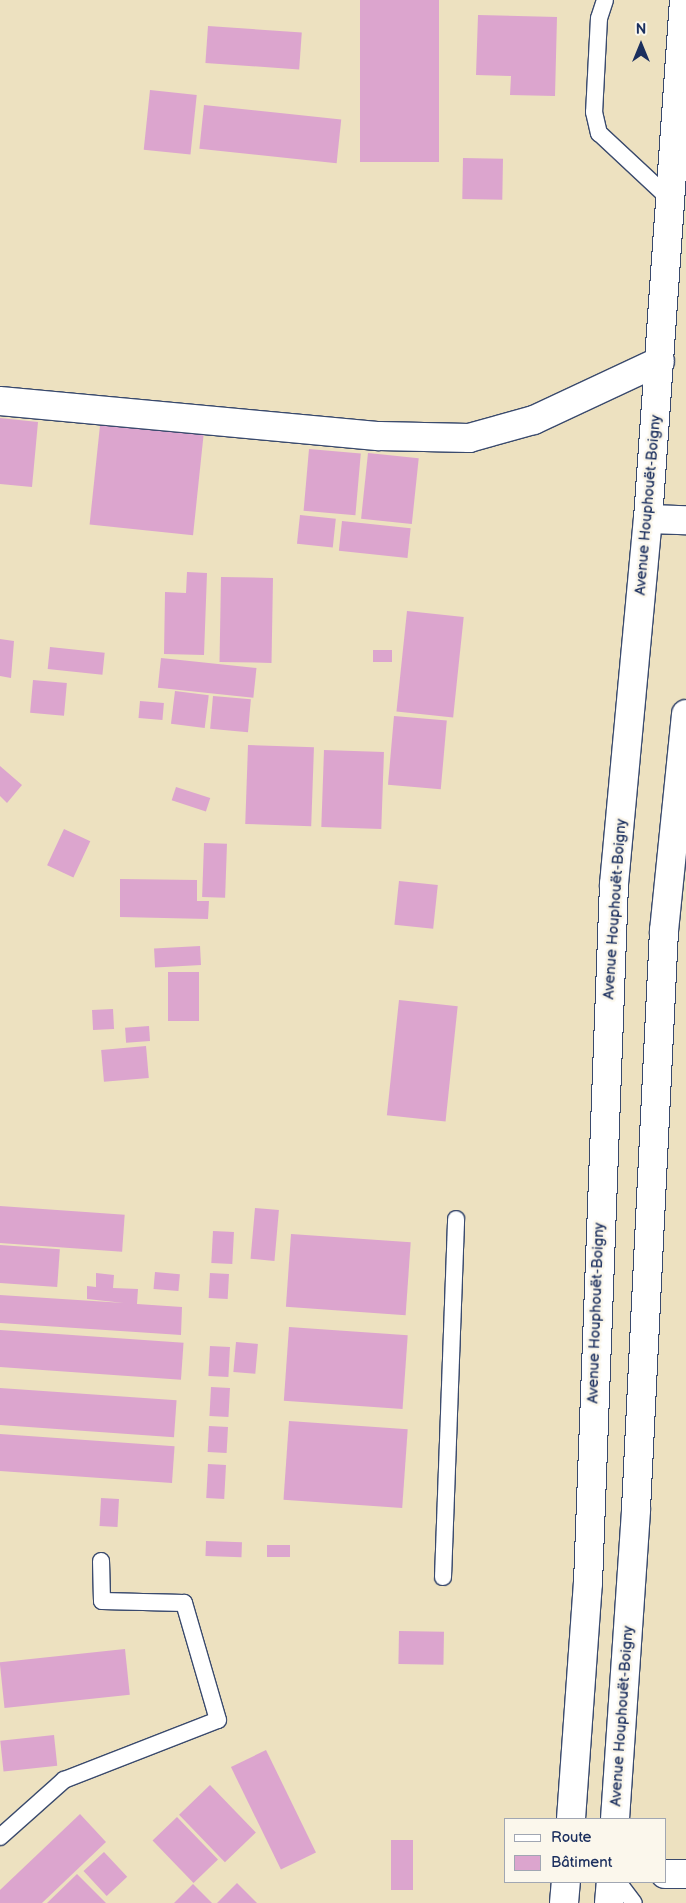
<!DOCTYPE html>
<meta charset="utf-8">
<style>
body{margin:0}
#map{position:relative;width:686px;height:1903px;overflow:hidden;background:#ede1c0;font-family:"Balsamiq Sans",sans-serif}
div>[style]{position:absolute}
.building>*{inset:0;background:#dca5ce;transform-origin:0 0}
.roads{filter:drop-shadow(1px 0 #3a4a6d) drop-shadow(-1px 0 #3a4a6d) drop-shadow(0 1px #3a4a6d) drop-shadow(0 -1px #3a4a6d)}
.service>*{height:16px;margin:-8px;padding:0 8px;transform-origin:8px;border-radius:8px;background:#fff}
.minor>*{height:28px;margin:-14px;padding:0 14px;transform-origin:14px;border-radius:14px;background:#fff}
.trunk>*{height:28px;margin:-14px;padding:0 14px;transform-origin:14px;border-radius:14px;background:#fff}
span{translate:-50% -50%;white-space:nowrap;text-align:center;line-height:1.15;-webkit-text-stroke:5px #fbf7ec;paint-order:stroke}
.street-label{font-size:15px;color:#1b2f5e}
.legend{position:absolute;left:504px;top:1818px;width:162px;height:65px;box-sizing:border-box;background:#fbf7ec;border:1px solid #a1a7b3;margin:0;padding:6px 9px;list-style:none;font-size:15px;color:#1b2f5e}
.legend li{display:flex;align-items:center;gap:10px;height:25px}
.legend b{width:25px;border:1px solid #a1a7b3}
.north{position:absolute;left:616px;top:20px;width:50px;height:50px;-webkit-text-stroke:4px #fbf7ec;paint-order:stroke;rotate:0deg;font-size:14px;font-weight:700;line-height:20px;text-align:center;color:#1b2f5e}
.north::after{content:'';display:block;margin:auto;width:18px;height:22px;background:#1b2f5e;clip-path:polygon(50% 0,100% 100%,50% 72%,0 100%)}
</style>
<div id="map">
<div class="building">
<div style="left:360px;top:0;width:79px;height:162px"></div>
<div style="clip-path:polygon(478px 15px,557px 17px,555px 96px,510px 95px,511px 76px,476px 75px)"></div>
<div style="left:208px;top:26px;width:94px;height:37px;rotate:4deg"></div>
<div style="left:150px;top:90px;width:47px;height:60px;rotate:6deg"></div>
<div style="left:204px;top:105px;width:138px;height:44px;rotate:6deg"></div>
<div style="left:463px;top:158px;width:40px;height:41px;rotate:1deg"></div>
<div style="left:101px;top:416px;width:104px;height:109px;rotate:6deg"></div>
<div style="clip-path:polygon(0 418px,38px 422px,32px 487px,0 484px)"></div>
<div style="left:309px;top:449px;width:52px;height:62px;rotate:5deg"></div>
<div style="left:368px;top:453px;width:51px;height:66px;rotate:6deg"></div>
<div style="left:300px;top:515px;width:36px;height:29px;rotate:6deg"></div>
<div style="left:342px;top:521px;width:69px;height:30px;rotate:6deg"></div>
<div style="clip-path:polygon(187px 572px,207px 573px,204px 655px,164px 654px,165px 592px,186px 593px)"></div>
<div style="left:221px;top:577px;width:52px;height:85px;rotate:1deg"></div>
<div style="left:407px;top:611px;width:57px;height:101px;rotate:6deg"></div>
<div style="clip-path:polygon(0 639px,14px 641px,11px 678px,0 676px)"></div>
<div style="left:50px;top:647px;width:55px;height:22px;rotate:6deg"></div>
<div style="left:373px;top:650px;width:19px;height:12px"></div>
<div style="left:161px;top:658px;width:96px;height:30px;rotate:6deg"></div>
<div style="left:33px;top:680px;width:34px;height:33px;rotate:5deg"></div>
<div style="left:175px;top:691px;width:34px;height:33px;rotate:7deg"></div>
<div style="left:213px;top:696px;width:38px;height:33px;rotate:5deg"></div>
<div style="left:140px;top:701px;width:24px;height:17px;rotate:5deg"></div>
<div style="left:394px;top:716px;width:53px;height:69px;rotate:5deg"></div>
<div style="left:248px;top:745px;width:66px;height:79px;rotate:2deg"></div>
<div style="left:324px;top:750px;width:60px;height:77px;rotate:2deg"></div>
<div style="clip-path:polygon(0 766px,22px 785px,7px 803px,0 796px)"></div>
<div style="left:176px;top:787px;width:36px;height:14px;rotate:18deg"></div>
<div style="left:64px;top:829px;width:29px;height:40px;rotate:25deg"></div>
<div style="left:204px;top:843px;width:23px;height:54px;rotate:2deg"></div>
<div style="clip-path:polygon(120px 879px,197px 880px,197px 901px,209px 901px,208px 919px,120px 917px)"></div>
<div style="left:399px;top:881px;width:39px;height:44px;rotate:6deg"></div>
<div style="left:200px;top:946px;width:19px;height:46px;rotate:87deg"></div>
<div style="left:168px;top:972px;width:31px;height:49px"></div>
<div style="left:399px;top:1000px;width:59px;height:116px;rotate:6deg"></div>
<div style="left:113px;top:1009px;width:20px;height:21px;rotate:87deg"></div>
<div style="left:149px;top:1026px;width:15px;height:24px;rotate:86deg"></div>
<div style="left:146px;top:1046px;width:32px;height:45px;rotate:85deg"></div>
<div style="left:0;top:1206px;width:125px;height:37px;rotate:4deg"></div>
<div style="left:255px;top:1208px;width:24px;height:51px;rotate:5deg"></div>
<div style="left:213px;top:1231px;width:21px;height:32px;rotate:3deg"></div>
<div style="left:291px;top:1234px;width:120px;height:73px;rotate:4deg"></div>
<div style="left:0;top:1245px;width:60px;height:38px;rotate:4deg"></div>
<div style="left:155px;top:1272px;width:25px;height:17px;rotate:5deg"></div>
<div style="clip-path:polygon(96px 1273px,114px 1275px,113px 1288px,138px 1289px,137px 1304px,182px 1307px,181px 1335px,0 1323px,0 1295px,124px 1303px,87px 1299px,87px 1286px,96px 1287px)"></div>
<div style="left:210px;top:1273px;width:19px;height:25px;rotate:3deg"></div>
<div style="left:289px;top:1327px;width:119px;height:74px;rotate:4deg"></div>
<div style="left:0;top:1330px;width:184px;height:37px;rotate:4deg"></div>
<div style="left:236px;top:1342px;width:22px;height:30px;rotate:5deg"></div>
<div style="left:210px;top:1346px;width:20px;height:30px;rotate:3deg"></div>
<div style="left:211px;top:1387px;width:19px;height:29px;rotate:3deg"></div>
<div style="left:0;top:1388px;width:177px;height:37px;rotate:4deg"></div>
<div style="left:289px;top:1421px;width:119px;height:79px;rotate:4deg"></div>
<div style="left:209px;top:1426px;width:19px;height:26px;rotate:3deg"></div>
<div style="left:0;top:1434px;width:175px;height:37px;rotate:4deg"></div>
<div style="left:208px;top:1464px;width:18px;height:34px;rotate:3deg"></div>
<div style="left:101px;top:1498px;width:18px;height:28px;rotate:3deg"></div>
<div style="left:206px;top:1541px;width:36px;height:15px;rotate:2deg"></div>
<div style="left:267px;top:1545px;width:23px;height:12px"></div>
<div style="left:399px;top:1631px;width:45px;height:33px;rotate:1deg"></div>
<div style="left:125px;top:1649px;width:46px;height:126px;rotate:84deg"></div>
<div style="left:54px;top:1735px;width:31px;height:54px;rotate:84deg"></div>
<div style="left:266px;top:1750px;width:114px;height:39px;rotate:64deg"></div>
<div style="left:210px;top:1785px;width:66px;height:43px;rotate:46deg"></div>
<div style="clip-path:polygon(80px 1814px,106px 1842px,42px 1903px,0 1903px,0 1890px)"></div>
<div style="left:177px;top:1817px;width:59px;height:34px;rotate:46deg"></div>
<div style="left:391px;top:1840px;width:22px;height:50px"></div>
<div style="left:104px;top:1852px;width:34px;height:28px;rotate:47deg"></div>
<div style="clip-path:polygon(77px 1874px,106px 1903px,47px 1903px)"></div>
<div style="clip-path:polygon(237px 1883px,257px 1903px,217px 1903px)"></div>
<div style="clip-path:polygon(193px 1884px,212px 1903px,174px 1903px)"></div>
</div>
<div class="roads">
<div class="service">
<div style="left:605px;top:0;width:19px;rotate:108deg"></div>
<div style="left:599px;top:18px;width:94px;rotate:93deg"></div>
<div style="left:594px;top:112px;width:22px;rotate:77deg"></div>
<div style="left:599px;top:133px;width:101px;rotate:43deg"></div>
<div style="left:443px;top:1577px;width:358px;rotate:-87.9deg"></div>
<div style="left:0;top:1837px;width:86px;rotate:-41.7deg"></div>
<div style="left:64px;top:1780px;width:165px;rotate:-21.3deg"></div>
<div style="left:218px;top:1720px;width:122px;rotate:-106.2deg"></div>
<div style="left:184px;top:1603px;width:82px;rotate:-178.6deg"></div>
<div style="left:102px;top:1601px;width:40px;rotate:-91.4deg"></div>
<div style="left:618px;top:1882px;width:26px;rotate:53deg"></div>
</div>
<div class="minor">
<div style="left:0;top:401px;width:381px;rotate:5.3deg"></div>
<div style="left:379px;top:436px;width:90px;rotate:1.3deg"></div>
<div style="left:469px;top:438px;width:67px;rotate:-15.5deg"></div>
<div style="left:534px;top:420px;width:139px;rotate:-25.1deg"></div>
<div style="left:648px;top:519px;width:38px;rotate:2deg"></div>
<div style="left:665px;top:1874px;width:21px"></div>
</div>
<div class="trunk">
<div style="left:571px;top:1819px;width:237px;rotate:-85.9deg"></div>
<div style="left:588px;top:1583px;width:699px;rotate:-87.87deg"></div>
<div style="left:614px;top:884px;width:367px;rotate:-84.7deg"></div>
<div style="left:648px;top:519px;width:520px;rotate:-86.03deg"></div>
<div style="left:615px;top:1819px;width:311px;rotate:-86.1deg"></div>
<div style="left:636px;top:1509px;width:579px;rotate:-87.23deg"></div>
<div style="left:664px;top:931px;width:218px;rotate:-84.2deg"></div>
<div style="left:564px;top:1903px;width:21px;rotate:-85deg"></div>
<div style="left:609px;top:1903px;width:21px;rotate:-85deg"></div>
</div>
</div>
<div class="street-label">
<span style="left:648px;top:505px;rotate:-85deg">Avenue Houphouët-Boigny</span>
<span style="left:615px;top:909px;rotate:-86deg">Avenue Houphouët-Boigny</span>
<span style="left:596px;top:1313px;rotate:-88deg">Avenue Houphouët-Boigny</span>
<span style="left:622px;top:1716px;rotate:-86deg">Avenue Houphouët-Boigny</span>
</div>
<ul class="legend">
<li><b style="height:6px;background:#fff"></b>Route</li>
<li><b style="height:14px;background:#dca5ce"></b>Bâtiment</li>
</ul>
<div class="north">N</div>
</div>
